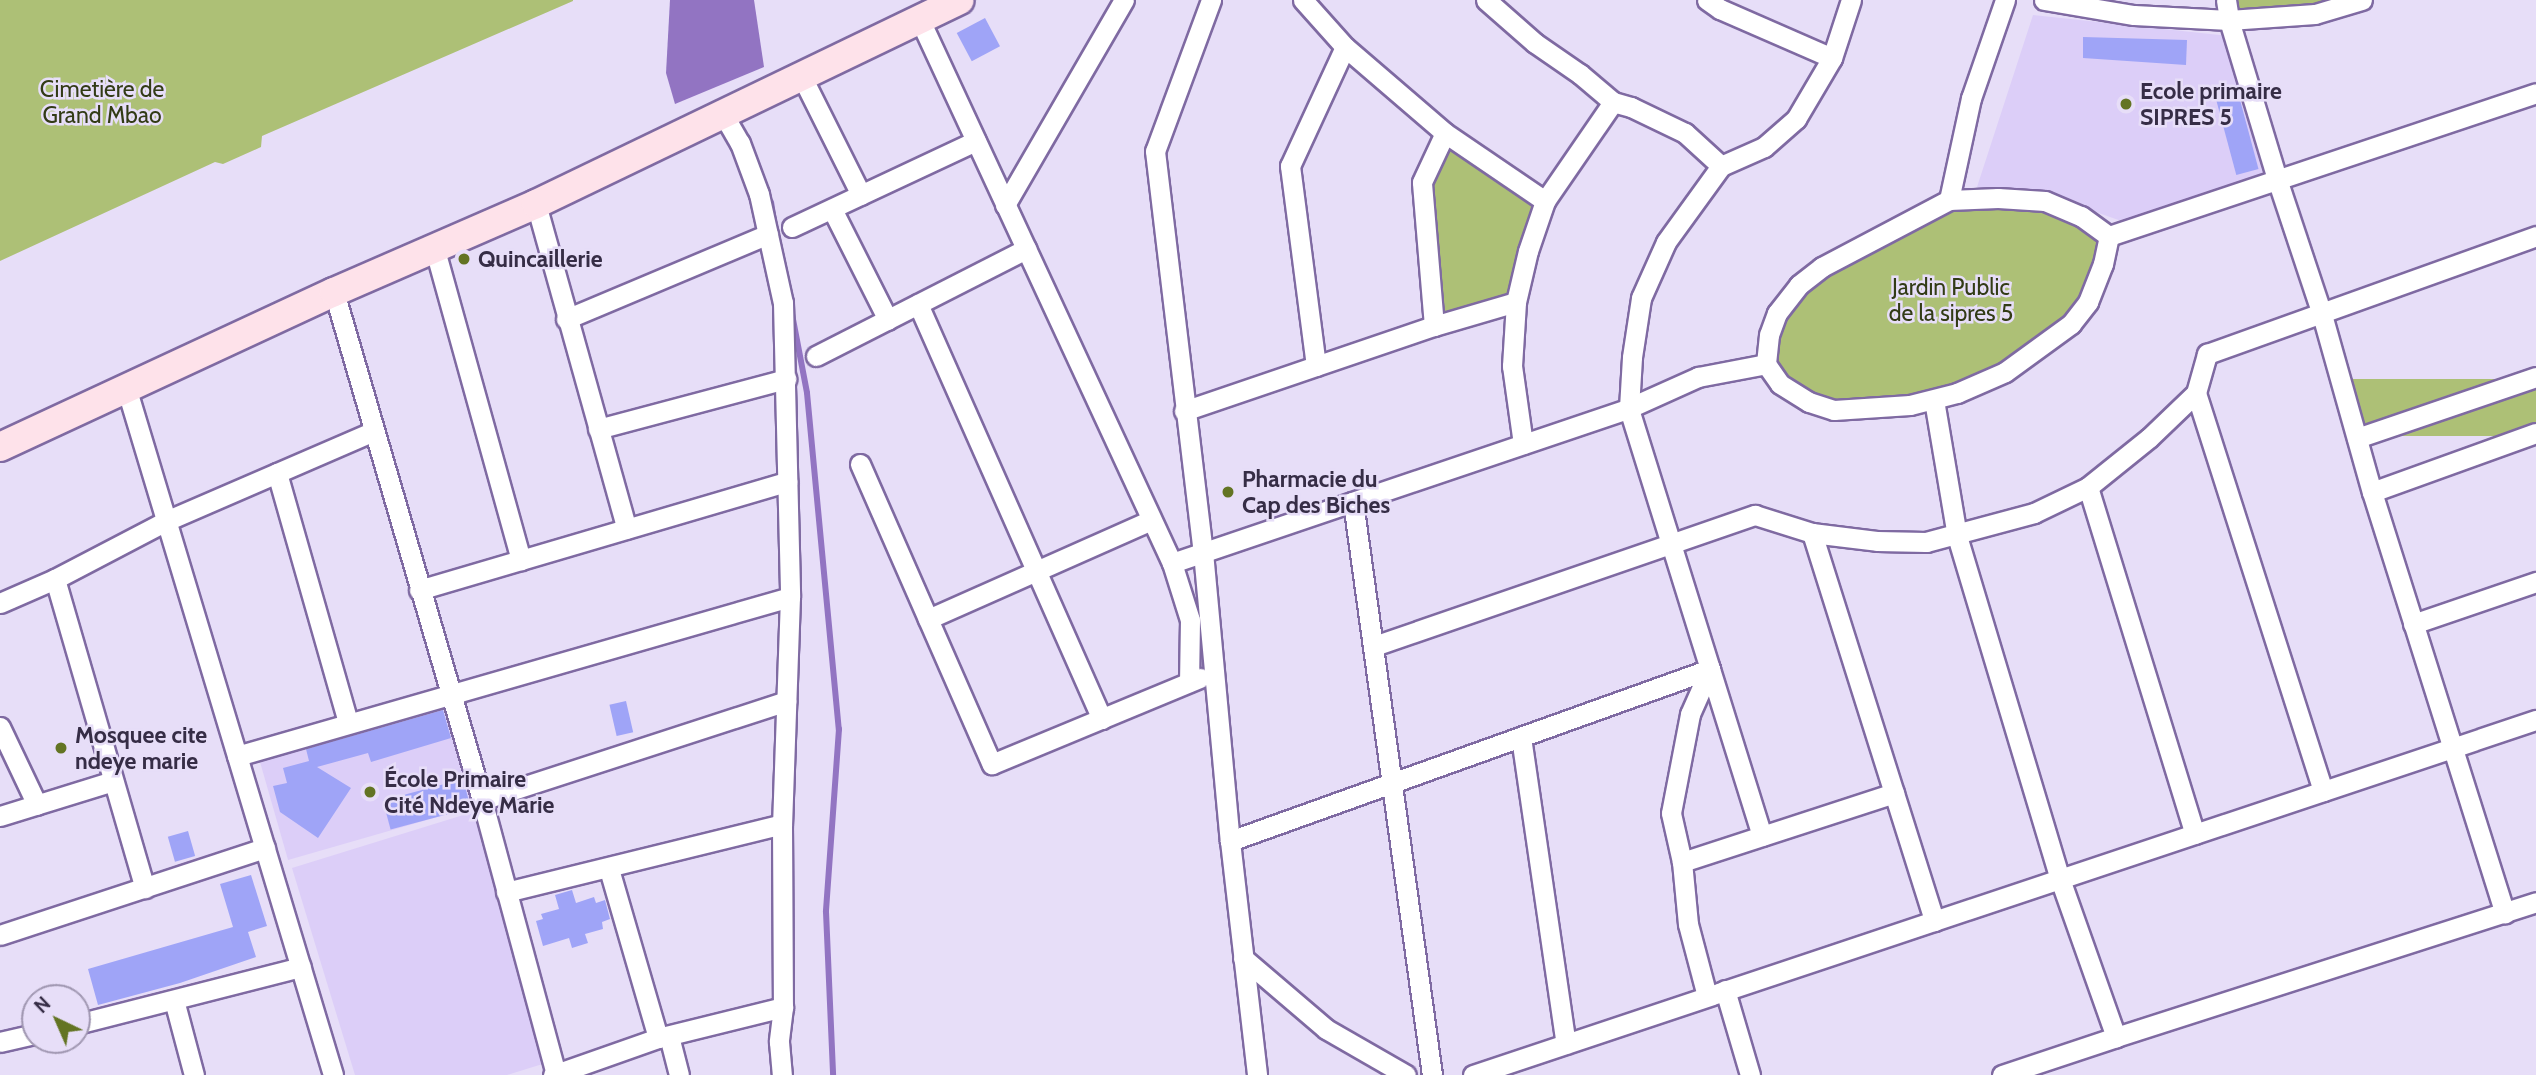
<!DOCTYPE html>
<meta charset="utf-8">
<style>
body{margin:0}
#map{position:relative;width:2536px;height:1075px;overflow:hidden;background:#e7def8;font-family:Cabin,sans-serif}
div>[style]{position:absolute}
.built>*{inset:0;background:#dccef8;transform-origin:0 0}
.green>*{inset:0;background:#adc076;transform-origin:0 0}
.water>*{inset:0;background:#9274c2}
.stream>*{height:6px;margin:-3px;padding:0 3px;transform-origin:3px;border-radius:3px;background:#9274c2}
.building>*{inset:0;background:#9fa4f7;transform-origin:0 0}
.roads{filter:drop-shadow(2px 0 #7f6aa2) drop-shadow(-2px 0 #7f6aa2) drop-shadow(0 2px #7f6aa2) drop-shadow(0 -2px #7f6aa2)}
.street>*{height:19px;margin:-9.5px;padding:0 9.5px;transform-origin:9.5px;border-radius:9.5px;background:#fff}
.secondary>*{height:28px;margin:-14px;padding:0 14px;transform-origin:14px;border-radius:14px;background:#fee2ea}
.dots>*{width:19px;height:19px;translate:-50% -50%;box-sizing:border-box;border:4px solid #e7def8;border-radius:50%}
span{translate:-50% -50%;white-space:nowrap;text-align:center;line-height:1.15;-webkit-text-stroke:5px #e7def8;paint-order:stroke}
.park-label{font-size:23px;color:#323b15}
.poi-label{font-size:23px;color:#362d46;font-weight:700}
.left{translate:0 -50%;text-align:left}
.north{position:absolute;left:21px;top:984px;width:70px;height:70px;box-sizing:border-box;background:#e7def8;border:2px solid #a097b1;border-radius:50%;rotate:316deg;font-size:19px;font-weight:700;line-height:28px;text-align:center;color:#362d46}
.north::after{content:'';display:block;margin:auto;width:24px;height:32px;background:#637423;clip-path:polygon(50% 0,100% 100%,50% 72%,0 100%)}
</style>
<div id="map">
<div class="built">
<div style="clip-path:polygon(2033px 15px,2229px 36px,2266px 173px,2130px 224px,2067px 202px,1977px 187px)"></div>
<div style="left:447px;top:703px;width:107px;height:196px;rotate:74deg"></div>
<div style="clip-path:polygon(473px 812px,549px 1062px,507px 1075px,355px 1075px,292px 868px)"></div>
</div>
<div class="green">
<div style="clip-path:polygon(0 0,573px 0,573px 1px,262px 136px,261px 147px,223px 164px,215px 162px,0 261px)"></div>
<div style="clip-path:polygon(2231px 0,2349px 0,2234px 21px)"></div>
<div style="clip-path:polygon(1444px 137px,1542px 202px,1512px 304px,1443px 322px,1427px 183px)"></div>
<div style="clip-path:polygon(1948px 202px,2045px 203px,2105px 241px,2084px 299px,2008px 374px,1867px 413px,1801px 395px,1767px 362px,1780px 312px,1821px 264px)"></div>
<div style="left:2536px;top:379px;width:57px;height:187px;rotate:90deg"></div>
</div>
<div class="water">
<div style="clip-path:polygon(670px 0,754px 0,764px 67px,675px 104px,666px 73px)"></div>
</div>
<div class="stream">
<div style="left:771px;top:202px;width:19px;rotate:81deg"></div>
<div style="left:792px;top:314px;width:80px;rotate:79.2deg"></div>
<div style="left:807px;top:393px;width:338px;rotate:84.6deg"></div>
<div style="left:839px;top:729px;width:183px;rotate:94.1deg"></div>
<div style="left:826px;top:912px;width:163px;rotate:87.5deg"></div>
</div>
<div class="building">
<div style="left:985px;top:18px;width:32px;height:32px;rotate:62deg"></div>
<div style="clip-path:polygon(2083px 37px,2187px 40px,2186px 65px,2083px 58px)"></div>
<div style="left:2236px;top:85px;width:87px;height:23px;rotate:75deg"></div>
<div style="left:626px;top:701px;width:32px;height:17px;rotate:77deg"></div>
<div style="clip-path:polygon(443px 710px,451px 738px,371px 762px,368px 753px,317px 767px,351px 788px,318px 838px,280px 812px,273px 786px,287px 783px,283px 768px,309px 761px,306px 749px)"></div>
<div style="left:463px;top:779px;width:30px;height:83px;rotate:75deg"></div>
<div style="left:188px;top:831px;width:26px;height:21px;rotate:74deg"></div>
<div style="clip-path:polygon(251px 875px,267px 926px,248px 932px,256px 957px,180px 983px,98px 1005px,88px 969px,233px 927px,220px 884px)"></div>
<div style="clip-path:polygon(572px 890px,576px 903px,594px 897px,596px 903px,605px 900px,610px 919px,602px 922px,603px 929px,585px 934px,588px 943px,572px 948px,569px 938px,543px 946px,536px 921px,543px 919px,541px 914px,559px 909px,555px 895px)"></div>
</div>
<div class="roads">
<div class="street">
<div style="left:1211px;top:0;width:161px;rotate:110.3deg"></div>
<div style="left:1155px;top:151px;width:404px;rotate:83.2deg"></div>
<div style="left:1203px;top:552px;width:290px;rotate:84.7deg"></div>
<div style="left:1230px;top:841px;width:236px;rotate:83.4deg"></div>
<div style="left:1303px;top:0;width:63px;rotate:48.2deg"></div>
<div style="left:1345px;top:47px;width:132px;rotate:40.7deg"></div>
<div style="left:1445px;top:133px;width:121px;rotate:34.2deg"></div>
<div style="left:1486px;top:0;width:65px;rotate:41.3deg"></div>
<div style="left:1535px;top:43px;width:55px;rotate:34.6deg"></div>
<div style="left:1580px;top:74px;width:43px;rotate:40.3deg"></div>
<div style="left:1613px;top:102px;width:19px;rotate:16deg"></div>
<div style="left:1631px;top:107px;width:60px;rotate:25.7deg"></div>
<div style="left:1685px;top:133px;width:49px;rotate:42.5deg"></div>
<div style="left:1707px;top:0;width:16px;rotate:35deg"></div>
<div style="left:1720px;top:9px;width:122px;rotate:23.6deg"></div>
<div style="left:2005px;top:0;width:104px;rotate:109.1deg"></div>
<div style="left:1971px;top:98px;width:104px;rotate:102.2deg"></div>
<div style="left:1949px;top:200px;width:144px;rotate:152.2deg"></div>
<div style="left:1822px;top:267px;width:29px;rotate:142deg"></div>
<div style="left:1799px;top:285px;width:36px;rotate:128deg"></div>
<div style="left:1777px;top:313px;width:23px;rotate:110deg"></div>
<div style="left:1769px;top:335px;width:29px;rotate:96deg"></div>
<div style="left:1766px;top:364px;width:24px;rotate:55deg"></div>
<div style="left:1780px;top:384px;width:34px;rotate:32deg"></div>
<div style="left:1809px;top:402px;width:26px;rotate:18deg"></div>
<div style="left:1834px;top:410px;width:76px;rotate:-3.8deg"></div>
<div style="left:1910px;top:405px;width:49px;rotate:-14.3deg"></div>
<div style="left:1957px;top:393px;width:52px;rotate:-23.6deg"></div>
<div style="left:2005px;top:372px;width:82px;rotate:-36deg"></div>
<div style="left:2071px;top:324px;width:28px;rotate:-52deg"></div>
<div style="left:2088px;top:302px;width:41px;rotate:-68.5deg"></div>
<div style="left:2103px;top:264px;width:29px;rotate:-78deg"></div>
<div style="left:2044px;top:0;width:91px;rotate:9.5deg"></div>
<div style="left:2134px;top:15px;width:95px;rotate:3deg"></div>
<div style="left:2229px;top:20px;width:86px;rotate:-4deg"></div>
<div style="left:2315px;top:14px;width:49px;rotate:-16.6deg"></div>
<div style="left:2226px;top:0;width:20px;rotate:81deg"></div>
<div style="left:2229px;top:20px;width:166px;rotate:73.2deg"></div>
<div style="left:2277px;top:179px;width:139px;rotate:71.6deg"></div>
<div style="left:2321px;top:311px;width:188px;rotate:74.3deg"></div>
<div style="left:2372px;top:492px;width:442px;rotate:72.5deg"></div>
<div style="left:919px;top:18px;width:601px;rotate:65.1deg"></div>
<div style="left:1172px;top:563px;width:60px;rotate:72.5deg"></div>
<div style="left:1190px;top:620px;width:62px;rotate:90.9deg"></div>
<div style="left:801px;top:75px;width:134px;rotate:63.4deg"></div>
<div style="left:723px;top:114px;width:34px;rotate:60deg"></div>
<div style="left:740px;top:143px;width:54px;rotate:69.6deg"></div>
<div style="left:759px;top:194px;width:112px;rotate:77.6deg"></div>
<div style="left:783px;top:303px;width:294px;rotate:88.6deg"></div>
<div style="left:790px;top:597px;width:227px;rotate:92deg"></div>
<div style="left:782px;top:824px;width:183px;rotate:89.7deg"></div>
<div style="left:783px;top:1007px;width:35px;rotate:97deg"></div>
<div style="left:779px;top:1042px;width:33px;rotate:85deg"></div>
<div style="left:1949px;top:200px;width:49px;rotate:-2.3deg"></div>
<div style="left:1998px;top:198px;width:47px;rotate:3.7deg"></div>
<div style="left:2045px;top:201px;width:39px;rotate:23deg"></div>
<div style="left:2081px;top:216px;width:34px;rotate:36deg"></div>
<div style="left:536px;top:204px;width:337px;rotate:74.4deg"></div>
<div style="left:1005px;top:205px;width:237px;rotate:-59.9deg"></div>
<div style="left:832px;top:209px;width:124px;rotate:63.2deg"></div>
<div style="left:792px;top:227px;width:203px;rotate:-25.1deg"></div>
<div style="left:2109px;top:236px;width:450px;rotate:-18.5deg"></div>
<div style="left:435px;top:250px;width:322px;rotate:74.5deg"></div>
<div style="left:334px;top:292px;width:529px;rotate:73.76deg"></div>
<div style="left:482px;top:800px;width:285px;rotate:74.9deg"></div>
<div style="left:918px;top:304px;width:454px;rotate:66.1deg"></div>
<div style="left:566px;top:319px;width:219px;rotate:-22.8deg"></div>
<div style="left:1434px;top:326px;width:144px;rotate:-94.8deg"></div>
<div style="left:1422px;top:182px;width:54px;rotate:-64.9deg"></div>
<div style="left:816px;top:356px;width:236px;rotate:-27deg"></div>
<div style="left:1316px;top:366px;width:202px;rotate:-97.4deg"></div>
<div style="left:1290px;top:166px;width:131px;rotate:-65.2deg"></div>
<div style="left:126px;top:387px;width:718px;rotate:73.25deg"></div>
<div style="left:2196px;top:393px;width:418px;rotate:72.3deg"></div>
<div style="left:1934px;top:400px;width:138px;rotate:80.4deg"></div>
<div style="left:1957px;top:536px;width:358px;rotate:73.3deg"></div>
<div style="left:2060px;top:879px;width:168px;rotate:70.5deg"></div>
<div style="left:2116px;top:1037px;width:441px;rotate:-17.8deg"></div>
<div style="left:1184px;top:411px;width:264px;rotate:-18.8deg"></div>
<div style="left:1434px;top:326px;width:85px;rotate:-16.3deg"></div>
<div style="left:598px;top:429px;width:195px;rotate:-14.9deg"></div>
<div style="left:2357px;top:438px;width:189px;rotate:-18.8deg"></div>
<div style="left:1523px;top:444px;width:79px;rotate:-98deg"></div>
<div style="left:1512px;top:366px;width:64px;rotate:-86.4deg"></div>
<div style="left:1516px;top:302px;width:52px;rotate:-76.8deg"></div>
<div style="left:1528px;top:251px;width:53px;rotate:-71.2deg"></div>
<div style="left:1545px;top:201px;width:120px;rotate:-55.5deg"></div>
<div style="left:860px;top:464px;width:328px;rotate:66.3deg"></div>
<div style="left:992px;top:764px;width:225px;rotate:-22.5deg"></div>
<div style="left:277px;top:473px;width:259px;rotate:74.1deg"></div>
<div style="left:2088px;top:487px;width:363px;rotate:72.9deg"></div>
<div style="left:2372px;top:492px;width:174px;rotate:-19.8deg"></div>
<div style="left:1353px;top:502px;width:578px;rotate:82.15deg"></div>
<div style="left:1812px;top:533px;width:407px;rotate:72.5deg"></div>
<div style="left:1172px;top:563px;width:483px;rotate:-18.7deg"></div>
<div style="left:1629px;top:408px;width:76px;rotate:-24.2deg"></div>
<div style="left:1698px;top:377px;width:69px;rotate:-10.8deg"></div>
<div style="left:55px;top:579px;width:322px;rotate:73.8deg"></div>
<div style="left:419px;top:590px;width:384px;rotate:-16.4deg"></div>
<div style="left:0;top:603px;width:60px;rotate:-23.6deg"></div>
<div style="left:55px;top:579px;width:125px;rotate:-27.6deg"></div>
<div style="left:166px;top:521px;width:227px;rotate:-23.4deg"></div>
<div style="left:928px;top:619px;width:244px;rotate:-23.9deg"></div>
<div style="left:2413px;top:624px;width:130px;rotate:-18.9deg"></div>
<div style="left:1374px;top:646px;width:403px;rotate:-19deg"></div>
<div style="left:1755px;top:515px;width:60px;rotate:17.5deg"></div>
<div style="left:1812px;top:533px;width:65px;rotate:7deg"></div>
<div style="left:1877px;top:541px;width:49px;rotate:1.2deg"></div>
<div style="left:1926px;top:542px;width:112px;rotate:-15deg"></div>
<div style="left:2034px;top:513px;width:60px;rotate:-25.7deg"></div>
<div style="left:2088px;top:487px;width:78px;rotate:-38.8deg"></div>
<div style="left:2149px;top:438px;width:65px;rotate:-43.8deg"></div>
<div style="left:2196px;top:393px;width:41px;rotate:-74.2deg"></div>
<div style="left:2207px;top:354px;width:350px;rotate:-19.7deg"></div>
<div style="left:0;top:727px;width:86px;rotate:64.6deg"></div>
<div style="left:1521px;top:737px;width:310px;rotate:81.7deg"></div>
<div style="left:237px;top:756px;width:575px;rotate:-16.04deg"></div>
<div style="left:482px;top:800px;width:320px;rotate:-18deg"></div>
<div style="left:0;top:816px;width:118px;rotate:-17.2deg"></div>
<div style="left:1762px;top:836px;width:448px;rotate:-107.3deg"></div>
<div style="left:1629px;top:408px;width:51px;rotate:-86.6deg"></div>
<div style="left:1632px;top:357px;width:60px;rotate:-81.3deg"></div>
<div style="left:1641px;top:298px;width:61px;rotate:-65.9deg"></div>
<div style="left:1666px;top:242px;width:94px;rotate:-54.1deg"></div>
<div style="left:1721px;top:166px;width:47px;rotate:-23.8deg"></div>
<div style="left:1764px;top:147px;width:43px;rotate:-41.2deg"></div>
<div style="left:1796px;top:119px;width:71px;rotate:-59.5deg"></div>
<div style="left:1832px;top:58px;width:61px;rotate:-71.9deg"></div>
<div style="left:1230px;top:841px;width:510px;rotate:-19.71deg"></div>
<div style="left:1682px;top:862px;width:223px;rotate:-18deg"></div>
<div style="left:609px;top:869px;width:176px;rotate:73.8deg"></div>
<div style="left:506px;top:892px;width:284px;rotate:-13.8deg"></div>
<div style="left:0;top:935px;width:279px;rotate:-18.2deg"></div>
<div style="left:1243px;top:958px;width:109px;rotate:40.5deg"></div>
<div style="left:1326px;top:1029px;width:92px;rotate:29.9deg"></div>
<div style="left:1725px;top:990px;width:89px;rotate:73.6deg"></div>
<div style="left:1707px;top:996px;width:74px;rotate:-104.8deg"></div>
<div style="left:1688px;top:924px;width:62px;rotate:-95.5deg"></div>
<div style="left:1682px;top:862px;width:50px;rotate:-102.7deg"></div>
<div style="left:1671px;top:813px;width:101px;rotate:-79.1deg"></div>
<div style="left:1690px;top:714px;width:49px;rotate:-66deg"></div>
<div style="left:174px;top:1000px;width:78px;rotate:75.1deg"></div>
<div style="left:77px;top:1024px;width:231px;rotate:-14.3deg"></div>
<div style="left:669px;top:1036px;width:40px;rotate:75.6deg"></div>
<div style="left:0;top:1042px;width:36px;rotate:-13deg"></div>
<div style="left:553px;top:1075px;width:111px;rotate:-19.4deg"></div>
<div style="left:658px;top:1038px;width:129px;rotate:-13.9deg"></div>
<div style="left:1473px;top:1075px;width:1121px;rotate:-18.47deg"></div>
<div style="left:2002px;top:1075px;width:120px;rotate:-18.4deg"></div>
</div>
<div class="secondary">
<div style="left:0;top:447px;width:368px;rotate:-24.9deg"></div>
<div style="left:334px;top:292px;width:220px;rotate:-23.5deg"></div>
<div style="left:536px;top:204px;width:470px;rotate:-25.7deg"></div>
</div>
</div>
<div class="dots">
<div style="left:2126px;top:104px;background:#637423"></div>
<div style="left:464px;top:259px;background:#637423"></div>
<div style="left:1228px;top:492px;background:#637423"></div>
<div style="left:61px;top:748px;background:#637423"></div>
<div style="left:370px;top:792px;background:#637423"></div>
</div>
<div class="park-label">
<span style="left:102px;top:102px">Cimetière de<br>Grand Mbao</span>
<span style="left:1951px;top:300px">Jardin Public<br>de la sipres 5</span>
</div>
<div class="poi-label">
<span class="left" style="left:2140px;top:104px">Ecole primaire<br>SIPRES 5</span>
<span class="left" style="left:478px;top:259px">Quincaillerie</span>
<span class="left" style="left:1242px;top:492px">Pharmacie du<br>Cap des Biches</span>
<span class="left" style="left:75px;top:748px">Mosquee cite<br>ndeye marie</span>
<span class="left" style="left:384px;top:792px">École Primaire<br>Cité Ndeye Marie</span>
</div>
<div class="north">N</div>
</div>
